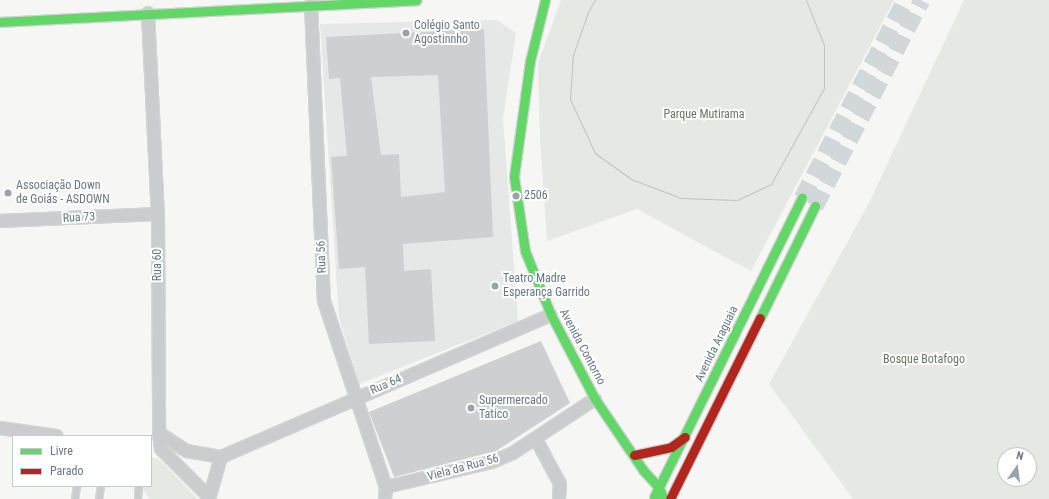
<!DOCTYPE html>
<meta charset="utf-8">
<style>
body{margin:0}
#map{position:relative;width:1049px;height:499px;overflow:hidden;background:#f6f7f5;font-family:"Roboto Condensed",sans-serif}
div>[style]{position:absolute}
.built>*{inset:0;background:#e6e8e8}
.green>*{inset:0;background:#e5e8e3}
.building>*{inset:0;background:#cdcfd0}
.secondary-tunnel>*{height:17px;margin-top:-8.5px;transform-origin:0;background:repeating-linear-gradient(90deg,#d2d7d9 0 17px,transparent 0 25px)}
.roads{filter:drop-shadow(1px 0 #d3d4d5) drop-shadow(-1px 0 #d3d4d5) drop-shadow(0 1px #d3d4d5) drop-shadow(0 -1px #d3d4d5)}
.lane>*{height:6px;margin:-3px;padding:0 3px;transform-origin:3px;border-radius:3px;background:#cbcccd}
.street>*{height:12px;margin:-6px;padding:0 6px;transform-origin:6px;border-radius:6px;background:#cbcccd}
.fast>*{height:9px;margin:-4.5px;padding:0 4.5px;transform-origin:4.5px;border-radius:4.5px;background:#63d668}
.jam>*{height:9px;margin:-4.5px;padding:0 4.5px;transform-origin:4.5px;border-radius:4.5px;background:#b3261e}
.tram>*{height:1px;margin:-0.5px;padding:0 0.5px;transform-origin:0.5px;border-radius:0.5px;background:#c0c2c4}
.dots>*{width:11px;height:11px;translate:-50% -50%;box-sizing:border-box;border:2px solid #fff;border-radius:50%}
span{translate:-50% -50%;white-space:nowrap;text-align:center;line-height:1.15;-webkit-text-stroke:4px #fff;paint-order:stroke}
.poi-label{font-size:12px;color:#667786}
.left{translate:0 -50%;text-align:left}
.park-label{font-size:12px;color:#667861}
.street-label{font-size:12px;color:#667786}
.legend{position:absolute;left:12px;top:435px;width:140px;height:52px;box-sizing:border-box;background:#fff;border:1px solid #c2c9cf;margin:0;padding:5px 7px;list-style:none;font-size:12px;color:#667786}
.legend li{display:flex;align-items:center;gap:8px;height:20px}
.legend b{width:20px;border:1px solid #c2c9cf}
.north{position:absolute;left:997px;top:447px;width:40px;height:40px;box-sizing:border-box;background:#fff;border:1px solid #c2c9cf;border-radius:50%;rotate:14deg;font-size:11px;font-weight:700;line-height:16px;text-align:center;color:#667786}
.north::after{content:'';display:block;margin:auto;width:14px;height:18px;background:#98a4ad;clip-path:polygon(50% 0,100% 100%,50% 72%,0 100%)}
</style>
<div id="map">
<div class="built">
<div style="clip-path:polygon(497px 20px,516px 33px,503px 119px,518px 321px,359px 384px,339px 318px,320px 24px)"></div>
</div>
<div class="green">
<div style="clip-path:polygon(561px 0,894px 0,751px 271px,637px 209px,547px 241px,540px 138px,538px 63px)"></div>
<div style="clip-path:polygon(evenodd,964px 0,1049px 0,1049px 499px,853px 499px,769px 384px,869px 203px,964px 0,1005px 455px,1029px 455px,1029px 479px,1005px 479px,1005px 455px)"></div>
<div style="clip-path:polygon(151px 457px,160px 460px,198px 499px,150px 499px,140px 486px,151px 486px)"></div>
</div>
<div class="building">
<div style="clip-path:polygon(evenodd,484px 29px,493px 237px,403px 244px,404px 271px,431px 269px,435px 341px,369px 344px,365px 267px,339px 269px,331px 157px,347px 156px,340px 78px,329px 79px,326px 37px,484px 29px,438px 75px,445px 192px,401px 197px,399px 154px,381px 155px,371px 77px,438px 75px)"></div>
<div style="clip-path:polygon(541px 341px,570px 403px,496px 451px,394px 477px,369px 412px)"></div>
</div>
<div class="secondary-tunnel">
<div style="left:802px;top:198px;width:223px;rotate:-62.5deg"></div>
<div style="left:815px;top:206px;width:232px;rotate:-62.6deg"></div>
</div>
<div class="roads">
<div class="lane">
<div style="left:75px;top:499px;width:13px;rotate:-81deg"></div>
<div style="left:99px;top:499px;width:13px;rotate:-81deg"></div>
<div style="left:138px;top:499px;width:13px;rotate:-86deg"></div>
</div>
<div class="street">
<div style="left:311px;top:5px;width:296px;rotate:87.5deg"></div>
<div style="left:324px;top:301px;width:196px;rotate:71.6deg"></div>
<div style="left:386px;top:487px;width:12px;rotate:95deg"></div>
<div style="left:148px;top:13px;width:201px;rotate:87.2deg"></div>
<div style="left:158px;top:214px;width:219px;rotate:89.7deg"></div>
<div style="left:159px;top:433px;width:16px;rotate:83deg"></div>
<div style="left:161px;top:449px;width:68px;rotate:45deg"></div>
<div style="left:0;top:221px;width:158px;rotate:-2.5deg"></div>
<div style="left:0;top:428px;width:57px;rotate:8.1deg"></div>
<div style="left:159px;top:433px;width:33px;rotate:33deg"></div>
<div style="left:187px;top:451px;width:35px;rotate:10deg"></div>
<div style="left:536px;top:439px;width:51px;rotate:61.9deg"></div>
<div style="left:560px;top:484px;width:15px;rotate:94deg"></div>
<div style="left:221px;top:457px;width:359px;rotate:-23.3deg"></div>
<div style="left:386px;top:487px;width:109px;rotate:-13.3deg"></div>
<div style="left:492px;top:462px;width:23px;rotate:-23deg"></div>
<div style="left:513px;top:453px;width:98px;rotate:-33.4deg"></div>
<div style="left:209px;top:499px;width:44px;rotate:-74.1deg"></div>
</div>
<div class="fast">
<div style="left:545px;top:0;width:63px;rotate:103.8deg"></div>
<div style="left:530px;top:61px;width:117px;rotate:97.9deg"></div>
<div style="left:514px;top:177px;width:75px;rotate:81.5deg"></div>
<div style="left:525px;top:251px;width:69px;rotate:67.9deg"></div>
<div style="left:551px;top:315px;width:95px;rotate:62.4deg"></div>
<div style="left:595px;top:399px;width:86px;rotate:55.9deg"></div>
<div style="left:643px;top:470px;width:24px;rotate:48deg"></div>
<div style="left:659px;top:488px;width:12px;rotate:66deg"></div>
<div style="left:0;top:22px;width:417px;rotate:-3deg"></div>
<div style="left:760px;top:318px;width:125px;rotate:-63.8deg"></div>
<div style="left:654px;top:497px;width:334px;rotate:-63.7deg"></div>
</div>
<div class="jam">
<div style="left:634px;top:455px;width:38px;rotate:-12deg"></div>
<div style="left:671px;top:447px;width:17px;rotate:-36deg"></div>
<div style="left:670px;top:499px;width:202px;rotate:-63.6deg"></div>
</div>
</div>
<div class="tram">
<div style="left:595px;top:0;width:14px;rotate:120deg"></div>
<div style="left:588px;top:12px;width:46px;rotate:109.2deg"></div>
<div style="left:573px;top:55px;width:44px;rotate:93.9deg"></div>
<div style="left:570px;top:99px;width:60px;rotate:65.2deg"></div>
<div style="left:595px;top:153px;width:44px;rotate:35.8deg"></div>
<div style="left:631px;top:179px;width:53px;rotate:20.8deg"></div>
<div style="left:681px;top:198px;width:56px;rotate:2deg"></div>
<div style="left:737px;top:200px;width:38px;rotate:-25deg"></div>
<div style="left:771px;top:184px;width:110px;rotate:-61.1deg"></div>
<div style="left:824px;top:88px;width:43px;rotate:-90deg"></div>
<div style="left:824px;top:45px;width:48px;rotate:-111.8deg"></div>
</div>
<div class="dots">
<div style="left:406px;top:33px;background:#98a4ad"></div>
<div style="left:8px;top:193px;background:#98a4ad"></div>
<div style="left:516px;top:196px;background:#98a4ad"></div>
<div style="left:495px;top:286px;background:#98a4ad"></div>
<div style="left:471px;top:408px;background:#98a4ad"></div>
</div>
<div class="poi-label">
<span class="left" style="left:414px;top:33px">Colégio Santo<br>Agostinnho</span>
<span class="left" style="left:16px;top:193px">Associação Down<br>de Goiás - ASDOWN</span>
<span class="left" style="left:524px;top:196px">2506</span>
<span class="left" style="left:503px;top:286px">Teatro Madre<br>Esperança Garrido</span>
<span class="left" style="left:479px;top:408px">Supermercado<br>Tatico</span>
</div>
<div class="park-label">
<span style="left:704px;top:115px">Parque Mutirama</span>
<span style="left:924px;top:360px">Bosque Botafogo</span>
</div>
<div class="street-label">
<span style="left:79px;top:218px;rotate:-3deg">Rua 73</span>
<span style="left:322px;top:257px;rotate:-92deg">Rua 56</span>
<span style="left:158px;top:265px;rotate:-90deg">Rua 60</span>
<span style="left:717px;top:344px;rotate:-64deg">Avenida Araguaia</span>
<span style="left:582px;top:347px;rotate:62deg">Avenida Contorno</span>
<span style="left:386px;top:385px;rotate:-23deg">Rua 64</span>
<span style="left:463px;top:468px;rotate:-15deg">Viela da Rua 56</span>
</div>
<ul class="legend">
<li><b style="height:5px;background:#63d668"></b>Livre</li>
<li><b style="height:5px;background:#b3261e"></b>Parado</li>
</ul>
<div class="north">N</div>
</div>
